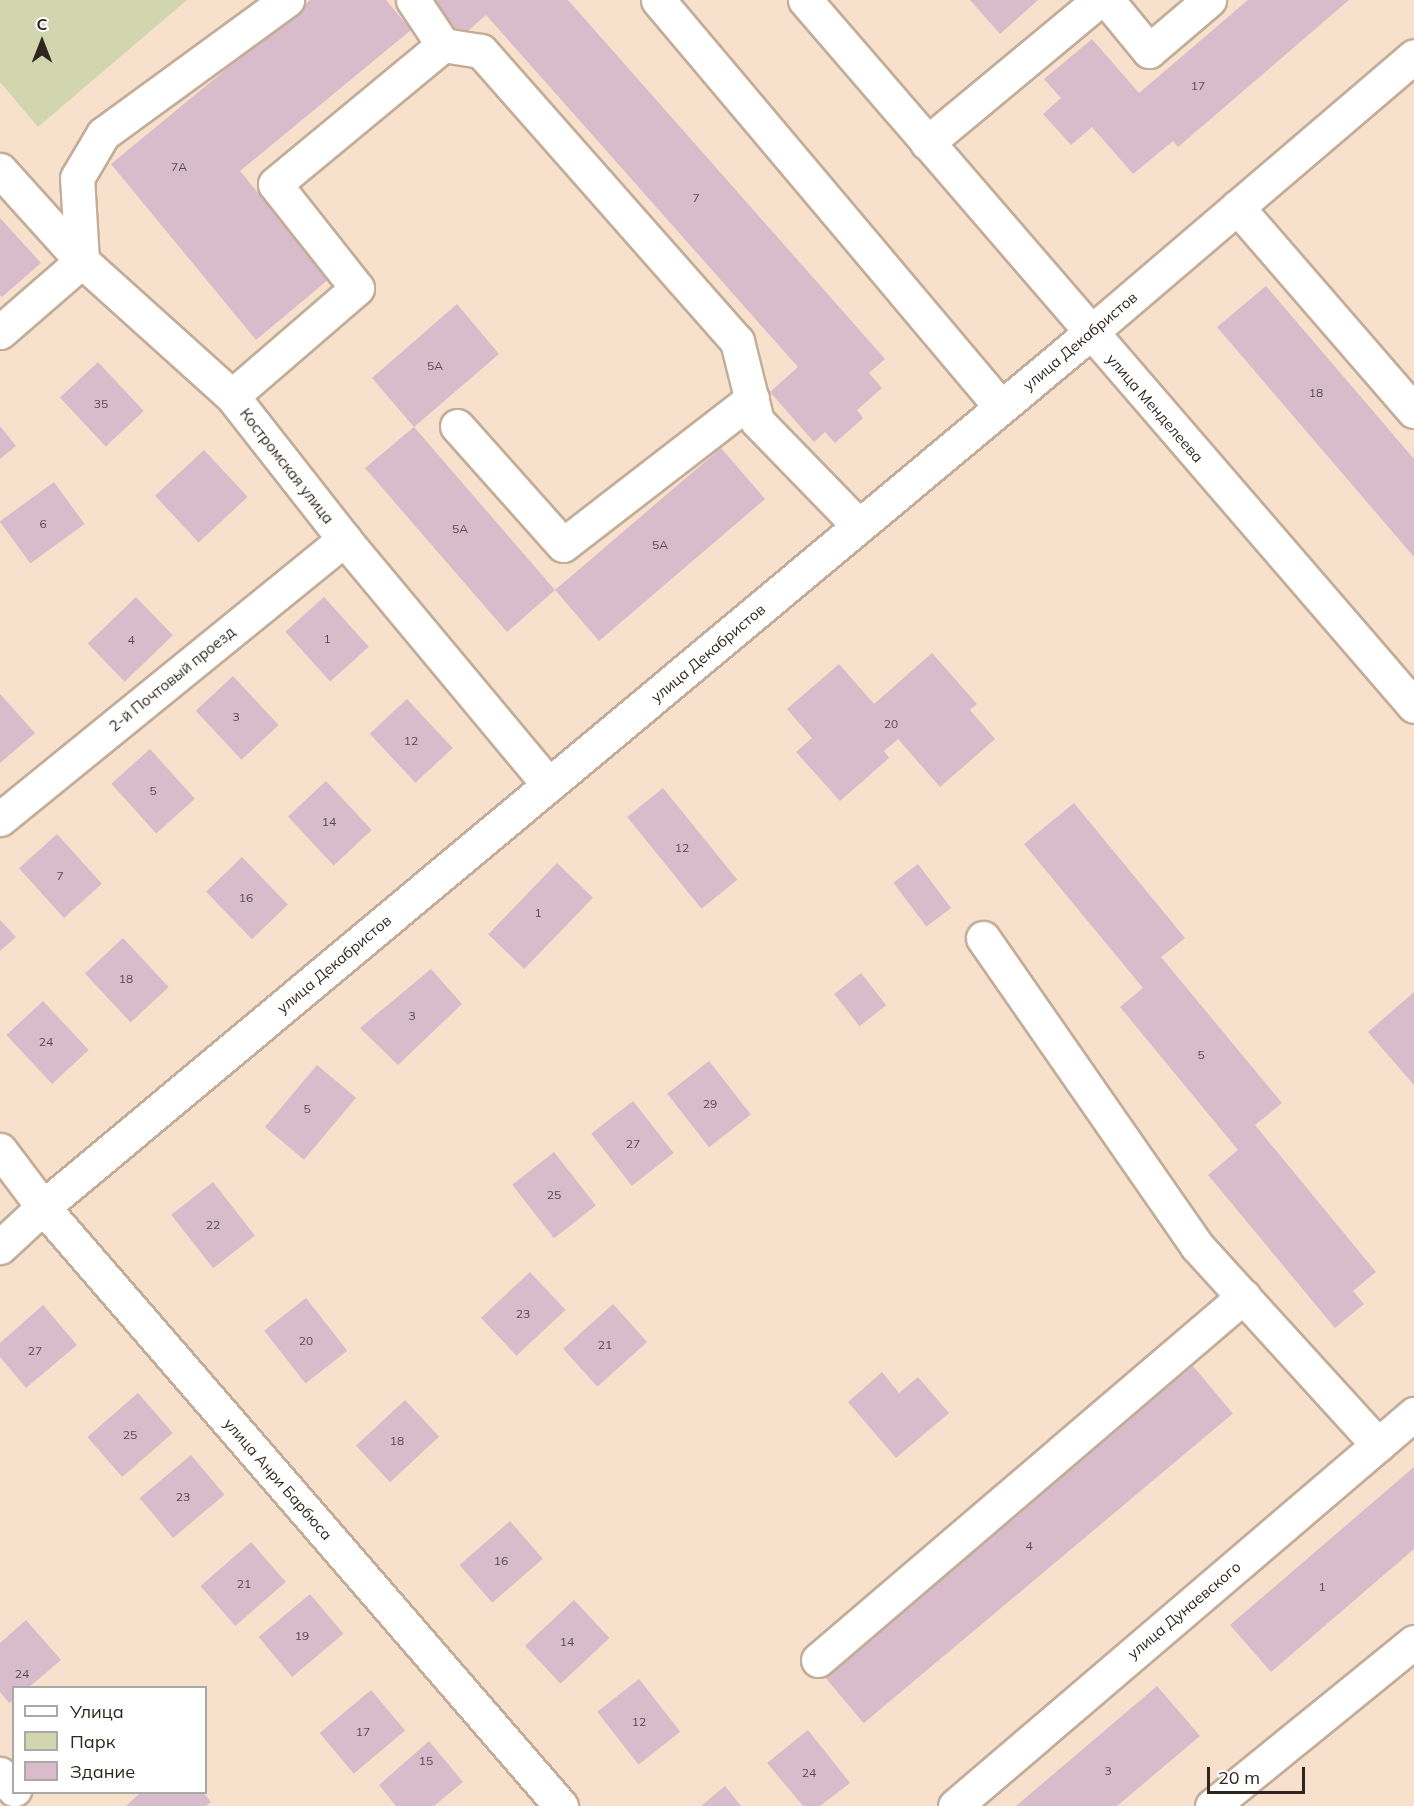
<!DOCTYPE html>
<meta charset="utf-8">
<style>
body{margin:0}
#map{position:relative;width:1414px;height:1806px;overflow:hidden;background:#f8e1cc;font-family:Mulish,sans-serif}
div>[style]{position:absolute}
.green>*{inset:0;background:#d2d6af}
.building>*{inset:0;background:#d8bccb;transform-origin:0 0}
.roads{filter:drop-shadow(2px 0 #c3ad99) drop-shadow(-2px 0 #c3ad99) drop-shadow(0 2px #c3ad99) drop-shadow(0 -2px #c3ad99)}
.minor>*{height:33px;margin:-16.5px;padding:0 16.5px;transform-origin:16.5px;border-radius:16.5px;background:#fff}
span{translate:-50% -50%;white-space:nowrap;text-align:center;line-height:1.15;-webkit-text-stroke:5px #fff;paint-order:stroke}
.number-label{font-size:12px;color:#584c49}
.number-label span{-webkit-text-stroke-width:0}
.street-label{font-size:15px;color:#2e261e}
.legend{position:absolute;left:12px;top:1686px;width:195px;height:108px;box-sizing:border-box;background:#fff;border:2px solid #aba8a5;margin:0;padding:8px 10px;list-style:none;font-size:18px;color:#2e261e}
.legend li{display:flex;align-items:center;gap:12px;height:30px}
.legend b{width:30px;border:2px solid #aba8a5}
.north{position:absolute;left:12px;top:12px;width:60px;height:60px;-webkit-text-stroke:4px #fff;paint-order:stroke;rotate:0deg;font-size:16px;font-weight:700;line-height:24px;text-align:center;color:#2e261e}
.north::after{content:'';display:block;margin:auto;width:21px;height:27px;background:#2e261e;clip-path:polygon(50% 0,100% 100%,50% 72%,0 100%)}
.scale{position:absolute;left:1207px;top:1767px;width:98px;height:27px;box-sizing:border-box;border:3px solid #2e261e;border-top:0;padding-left:8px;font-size:18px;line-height:21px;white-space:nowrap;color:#2e261e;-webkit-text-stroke:4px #fff;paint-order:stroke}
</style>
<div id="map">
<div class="green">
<div style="clip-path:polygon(0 0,187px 0,38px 127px,0 82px)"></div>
</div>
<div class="building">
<div style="clip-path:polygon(310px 0,386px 0,411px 30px,240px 171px,329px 279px,256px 340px,111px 164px)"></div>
<div style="clip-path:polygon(426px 0,568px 0,885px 359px,869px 373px,882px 388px,857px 410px,863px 418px,835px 443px,825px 432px,814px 442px,770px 392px,798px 367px,486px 15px,460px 38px)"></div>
<div style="clip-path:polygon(970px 0,1038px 0,1000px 34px)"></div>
<div style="clip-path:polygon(1248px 0,1349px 0,1178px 147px,1173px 141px,1133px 174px,1092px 127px,1071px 145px,1043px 114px,1061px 98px,1044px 79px,1092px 39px,1139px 93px)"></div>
<div style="clip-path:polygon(0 218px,41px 263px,2px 297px,0 296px)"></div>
<div style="clip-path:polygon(1266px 286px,1414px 459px,1414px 557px,1217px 327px)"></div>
<div style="clip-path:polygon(457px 304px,499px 354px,414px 427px,555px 590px,721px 448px,765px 499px,599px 641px,555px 590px,507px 632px,365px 468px,414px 427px,372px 378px)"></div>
<div style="left:98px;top:362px;width:67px;height:52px;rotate:47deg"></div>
<div style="clip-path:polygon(0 426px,16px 446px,0 459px)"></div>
<div style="left:204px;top:450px;width:64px;height:67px;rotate:47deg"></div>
<div style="left:54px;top:482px;width:52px;height:67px;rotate:54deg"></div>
<div style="left:136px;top:597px;width:53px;height:67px;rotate:46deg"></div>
<div style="left:324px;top:597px;width:67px;height:52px;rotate:48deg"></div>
<div style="clip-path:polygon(932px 653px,977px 704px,970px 710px,995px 739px,940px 787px,898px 739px,884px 751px,889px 758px,840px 801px,796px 752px,812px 738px,787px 709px,839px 664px,874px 704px)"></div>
<div style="left:233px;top:676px;width:67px;height:51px;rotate:47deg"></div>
<div style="clip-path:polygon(0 694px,35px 733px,0 763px)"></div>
<div style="left:407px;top:699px;width:67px;height:51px;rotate:47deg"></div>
<div style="left:150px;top:749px;width:67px;height:52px;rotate:48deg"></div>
<div style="left:326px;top:781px;width:67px;height:52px;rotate:47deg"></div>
<div style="left:663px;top:788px;width:118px;height:46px;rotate:51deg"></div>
<div style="clip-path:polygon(1074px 803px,1185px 938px,1161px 957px,1282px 1103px,1255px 1125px,1376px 1272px,1353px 1291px,1364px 1304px,1335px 1328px,1208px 1175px,1238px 1150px,1120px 1007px,1143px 988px,1024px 844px)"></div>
<div style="left:57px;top:834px;width:67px;height:51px;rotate:48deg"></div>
<div style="left:242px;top:857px;width:66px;height:50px;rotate:46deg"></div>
<div style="left:557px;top:863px;width:50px;height:99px;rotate:44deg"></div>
<div style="left:918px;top:864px;width:55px;height:31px;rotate:53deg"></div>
<div style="clip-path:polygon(0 920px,16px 937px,0 951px)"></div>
<div style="left:123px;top:938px;width:67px;height:52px;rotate:47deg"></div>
<div style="clip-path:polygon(431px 969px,462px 1004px,398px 1065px,360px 1028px)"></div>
<div style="left:861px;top:973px;width:41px;height:34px;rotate:52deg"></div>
<div style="clip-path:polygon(1414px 992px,1414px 1085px,1368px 1032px)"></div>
<div style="left:43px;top:1001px;width:67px;height:50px;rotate:47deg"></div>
<div style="left:709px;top:1061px;width:68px;height:53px;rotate:52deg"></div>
<div style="left:317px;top:1065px;width:51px;height:81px;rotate:40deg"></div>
<div style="left:633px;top:1101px;width:66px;height:53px;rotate:52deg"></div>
<div style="left:554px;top:1152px;width:68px;height:53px;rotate:52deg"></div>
<div style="left:213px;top:1182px;width:68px;height:53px;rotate:52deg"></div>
<div style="left:530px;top:1272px;width:52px;height:67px;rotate:47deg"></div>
<div style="left:306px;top:1298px;width:67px;height:53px;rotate:52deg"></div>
<div style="left:613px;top:1304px;width:51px;height:67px;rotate:48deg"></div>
<div style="clip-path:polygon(43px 1305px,77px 1345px,26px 1388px,0 1357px,0 1343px)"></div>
<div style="left:1193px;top:1366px;width:62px;height:482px;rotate:50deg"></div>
<div style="clip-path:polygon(882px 1372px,899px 1393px,918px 1377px,949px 1413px,896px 1458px,848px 1402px)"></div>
<div style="left:138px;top:1393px;width:53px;height:67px;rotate:49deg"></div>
<div style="left:405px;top:1400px;width:50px;height:67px;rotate:47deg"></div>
<div style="left:191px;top:1455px;width:52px;height:67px;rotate:50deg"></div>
<div style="clip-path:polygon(1414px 1467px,1414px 1549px,1271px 1672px,1230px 1625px)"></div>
<div style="left:510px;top:1521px;width:50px;height:67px;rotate:49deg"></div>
<div style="left:251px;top:1542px;width:53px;height:67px;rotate:49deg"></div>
<div style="left:310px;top:1594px;width:52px;height:67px;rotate:50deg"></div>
<div style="left:574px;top:1600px;width:52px;height:67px;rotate:47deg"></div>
<div style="clip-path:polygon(26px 1620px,61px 1660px,28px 1688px,14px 1688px,14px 1700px,9px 1703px,0 1692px,0 1643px)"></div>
<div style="left:639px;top:1679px;width:67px;height:53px;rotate:52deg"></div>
<div style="clip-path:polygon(1157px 1686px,1200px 1736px,1117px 1806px,1016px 1806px)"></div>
<div style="left:371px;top:1690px;width:53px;height:67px;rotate:50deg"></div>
<div style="clip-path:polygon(808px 1730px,850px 1783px,820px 1806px,803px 1806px,767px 1763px)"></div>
<div style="clip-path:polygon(429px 1741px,463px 1782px,434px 1806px,396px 1806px,379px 1785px)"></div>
<div style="clip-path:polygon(725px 1786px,741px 1806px,701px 1806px)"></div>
<div style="clip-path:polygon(141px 1792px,203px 1792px,211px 1802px,206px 1806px,126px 1806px)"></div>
</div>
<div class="roads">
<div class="minor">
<div style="left:413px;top:0;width:54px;rotate:56.3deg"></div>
<div style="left:658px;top:0;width:532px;rotate:49.88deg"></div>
<div style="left:805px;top:0;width:932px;rotate:49.22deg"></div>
<div style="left:1107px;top:0;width:66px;rotate:50.5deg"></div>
<div style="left:1149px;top:51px;width:79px;rotate:-40.4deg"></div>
<div style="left:927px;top:143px;width:224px;rotate:-39.7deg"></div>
<div style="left:0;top:170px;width:122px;rotate:48deg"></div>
<div style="left:82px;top:261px;width:202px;rotate:42deg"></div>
<div style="left:232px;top:396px;width:182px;rotate:51.9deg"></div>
<div style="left:344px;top:539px;width:320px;rotate:50.2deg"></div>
<div style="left:1237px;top:207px;width:270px;rotate:49.1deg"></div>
<div style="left:0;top:332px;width:108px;rotate:-40.9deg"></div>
<div style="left:82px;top:261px;width:83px;rotate:-93.4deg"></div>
<div style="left:77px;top:178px;width:51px;rotate:-59.4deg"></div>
<div style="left:103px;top:134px;width:228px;rotate:-36.1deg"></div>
<div style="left:232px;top:396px;width:165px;rotate:-40.8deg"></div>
<div style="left:357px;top:288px;width:132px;rotate:-128.3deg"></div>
<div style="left:275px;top:184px;width:218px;rotate:-39.6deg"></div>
<div style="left:443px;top:45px;width:38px;rotate:9deg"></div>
<div style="left:481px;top:51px;width:387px;rotate:48.6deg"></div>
<div style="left:737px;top:341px;width:82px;rotate:76deg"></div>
<div style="left:757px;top:421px;width:146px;rotate:45.8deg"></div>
<div style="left:457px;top:426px;width:159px;rotate:48.3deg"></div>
<div style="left:563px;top:545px;width:239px;rotate:-37.7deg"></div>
<div style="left:0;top:819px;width:444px;rotate:-39.1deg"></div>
<div style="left:983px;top:938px;width:375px;rotate:55.2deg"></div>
<div style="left:1197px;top:1246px;width:269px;rotate:47.7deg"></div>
<div style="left:0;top:1150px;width:71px;rotate:53deg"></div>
<div style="left:43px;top:1207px;width:792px;rotate:49.15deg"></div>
<div style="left:0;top:1247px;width:59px;rotate:-42.9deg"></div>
<div style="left:43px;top:1207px;width:1364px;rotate:-39.85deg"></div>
<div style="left:1090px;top:333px;width:426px;rotate:-40.5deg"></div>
<div style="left:818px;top:1660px;width:560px;rotate:-40.51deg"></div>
<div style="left:0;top:1774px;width:21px;rotate:47deg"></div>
<div style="left:955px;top:1806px;width:604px;rotate:-40.5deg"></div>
<div style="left:1212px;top:1806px;width:260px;rotate:-39.1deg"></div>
</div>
</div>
<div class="number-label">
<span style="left:1198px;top:86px">17</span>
<span style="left:179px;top:167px">7А</span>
<span style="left:696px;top:198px">7</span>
<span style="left:435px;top:366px">5А</span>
<span style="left:1316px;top:393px">18</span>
<span style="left:101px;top:404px">35</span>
<span style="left:43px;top:524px">6</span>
<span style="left:460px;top:529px">5А</span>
<span style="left:660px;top:545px">5А</span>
<span style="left:327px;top:639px">1</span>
<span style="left:131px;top:640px">4</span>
<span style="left:236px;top:717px">3</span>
<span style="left:891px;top:724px">20</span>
<span style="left:411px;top:741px">12</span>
<span style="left:153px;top:791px">5</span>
<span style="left:329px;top:822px">14</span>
<span style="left:682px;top:848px">12</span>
<span style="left:60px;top:876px">7</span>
<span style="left:246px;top:898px">16</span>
<span style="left:538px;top:913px">1</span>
<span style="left:126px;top:979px">18</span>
<span style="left:412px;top:1016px">3</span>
<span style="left:46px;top:1042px">24</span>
<span style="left:1201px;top:1055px">5</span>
<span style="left:710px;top:1104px">29</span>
<span style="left:307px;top:1109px">5</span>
<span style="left:633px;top:1144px">27</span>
<span style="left:554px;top:1195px">25</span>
<span style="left:213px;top:1225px">22</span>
<span style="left:523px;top:1314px">23</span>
<span style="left:306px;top:1341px">20</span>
<span style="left:605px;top:1345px">21</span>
<span style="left:35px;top:1351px">27</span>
<span style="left:130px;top:1435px">25</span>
<span style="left:397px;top:1441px">18</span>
<span style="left:183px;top:1497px">23</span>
<span style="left:1029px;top:1546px">4</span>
<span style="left:501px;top:1561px">16</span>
<span style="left:244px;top:1584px">21</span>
<span style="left:1322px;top:1587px">1</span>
<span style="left:302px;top:1636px">19</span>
<span style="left:567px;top:1642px">14</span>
<span style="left:22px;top:1674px">24</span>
<span style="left:639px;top:1722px">12</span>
<span style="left:363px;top:1732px">17</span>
<span style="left:426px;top:1761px">15</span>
<span style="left:1108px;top:1771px">3</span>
<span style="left:809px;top:1773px">24</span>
</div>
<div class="street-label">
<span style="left:1080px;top:341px;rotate:-40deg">улица Декабристов</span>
<span style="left:1155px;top:408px;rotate:49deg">улица Менделеева</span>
<span style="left:287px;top:466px;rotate:52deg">Костромская улица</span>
<span style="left:708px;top:653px;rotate:-40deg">улица Декабристов</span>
<span style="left:172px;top:679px;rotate:-39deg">2-й Почтовый проезд</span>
<span style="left:334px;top:964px;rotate:-40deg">улица Декабристов</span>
<span style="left:278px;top:1479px;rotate:49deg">улица Анри Барбюса</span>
<span style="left:1184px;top:1610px;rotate:-40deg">улица Дунаевского</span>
</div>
<ul class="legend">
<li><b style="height:8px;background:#fff"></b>Улица</li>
<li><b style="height:16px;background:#d2d6af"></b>Парк</li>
<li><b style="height:16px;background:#d8bccb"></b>Здание</li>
</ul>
<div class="north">С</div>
<div class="scale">20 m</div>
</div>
